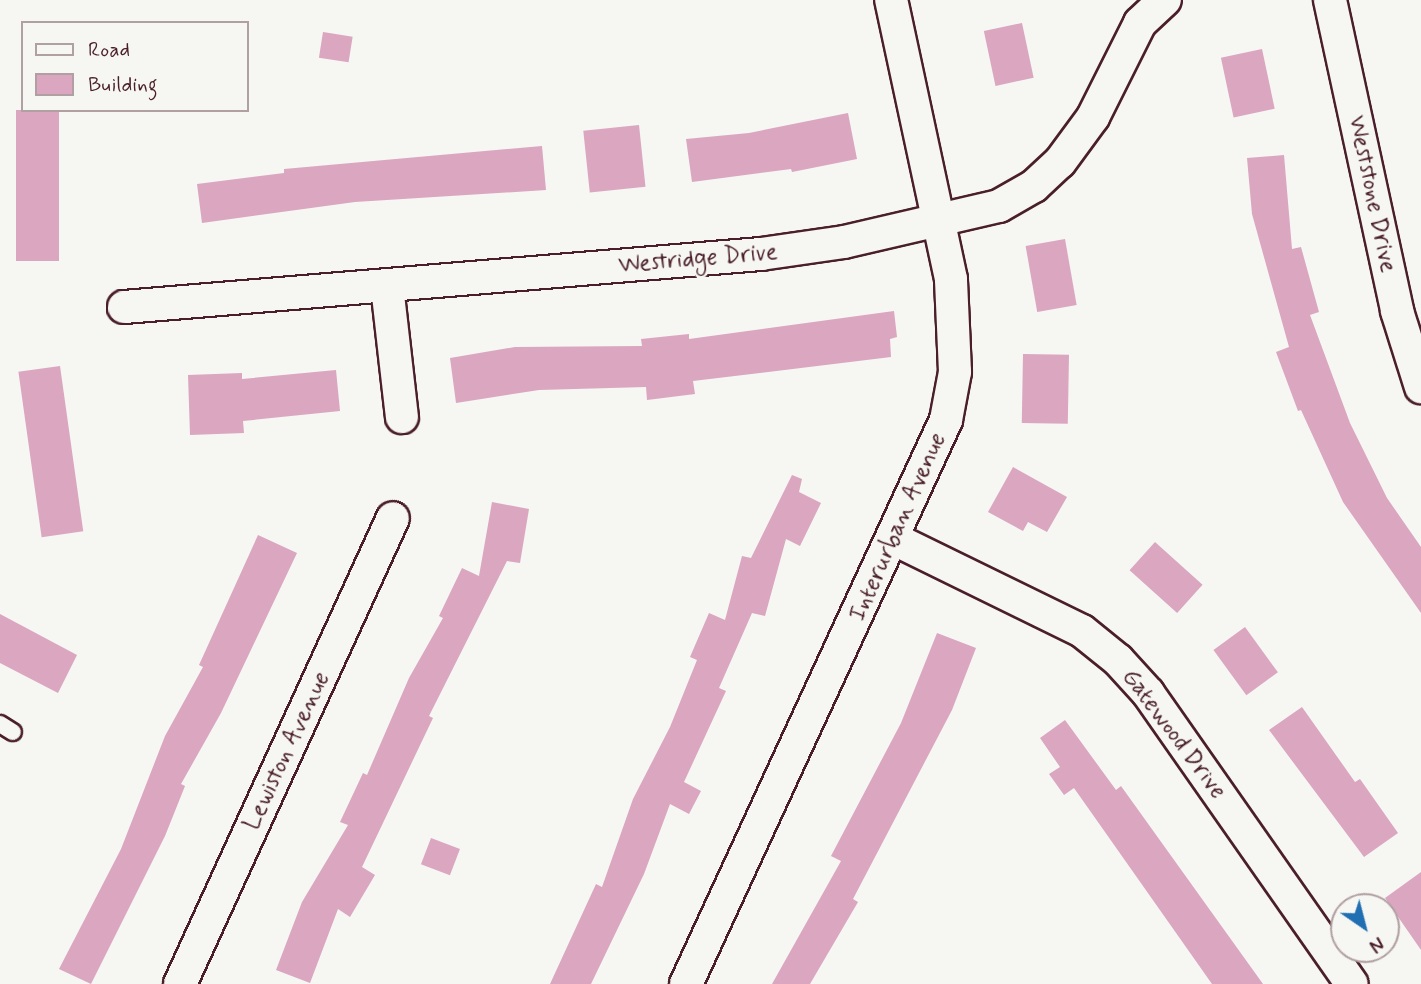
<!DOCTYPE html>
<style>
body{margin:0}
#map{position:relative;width:1421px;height:984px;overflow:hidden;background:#f6f6f2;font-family:Mynerve,sans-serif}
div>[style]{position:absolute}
.building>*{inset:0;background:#daa6c0;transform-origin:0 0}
.roads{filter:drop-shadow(2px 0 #4a1f2b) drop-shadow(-2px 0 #4a1f2b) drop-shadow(0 2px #4a1f2b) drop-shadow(0 -2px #4a1f2b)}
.lane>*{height:16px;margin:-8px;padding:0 8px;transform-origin:8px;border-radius:8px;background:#f6f6f2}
.street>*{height:32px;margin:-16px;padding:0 16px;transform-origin:16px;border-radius:16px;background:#f6f6f2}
span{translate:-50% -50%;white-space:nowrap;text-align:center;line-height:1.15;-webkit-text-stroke:5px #f6f6f2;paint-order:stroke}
.street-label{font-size:24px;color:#4a1f2b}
.legend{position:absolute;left:21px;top:21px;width:228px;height:91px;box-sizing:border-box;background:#f6f6f2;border:2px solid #b1a0a2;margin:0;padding:9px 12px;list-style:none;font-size:21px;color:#4a1f2b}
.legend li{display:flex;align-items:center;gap:14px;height:35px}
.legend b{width:35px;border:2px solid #b1a0a2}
.north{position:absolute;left:1330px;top:893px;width:70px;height:70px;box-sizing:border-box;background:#f6f6f2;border:2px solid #b1a0a2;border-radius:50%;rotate:145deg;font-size:19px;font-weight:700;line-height:28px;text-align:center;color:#4a1f2b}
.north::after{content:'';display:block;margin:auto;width:24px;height:32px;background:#1f6fb2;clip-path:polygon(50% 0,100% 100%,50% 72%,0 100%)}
</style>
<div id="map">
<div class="building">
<div style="left:1022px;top:23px;width:56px;height:39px;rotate:78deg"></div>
<div style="left:323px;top:32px;width:30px;height:26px;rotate:9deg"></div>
<div style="left:1262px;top:49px;width:61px;height:42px;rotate:78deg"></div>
<div style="left:16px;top:110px;width:43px;height:151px"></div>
<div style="clip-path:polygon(848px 113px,857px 159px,792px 172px,791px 169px,692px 182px,686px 139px,749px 133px)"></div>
<div style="left:639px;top:125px;width:62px;height:56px;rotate:84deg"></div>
<div style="clip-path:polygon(542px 146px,546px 190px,355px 202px,202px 223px,197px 184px,284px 173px,284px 169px)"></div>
<div style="clip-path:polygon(1284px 155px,1292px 249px,1301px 247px,1319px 312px,1310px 315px,1350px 423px,1387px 498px,1421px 547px,1421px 613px,1343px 502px,1301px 410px,1298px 411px,1276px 352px,1289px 347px,1252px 214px,1247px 158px)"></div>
<div style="left:1065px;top:239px;width:67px;height:40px;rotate:80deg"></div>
<div style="clip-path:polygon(894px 311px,897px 337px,890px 339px,891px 357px,693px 381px,695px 394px,647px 400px,646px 387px,539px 390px,456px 403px,450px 358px,515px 347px,642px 346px,641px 339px,689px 334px,689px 339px)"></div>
<div style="left:1023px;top:354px;width:46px;height:69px;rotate:1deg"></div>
<div style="left:60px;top:366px;width:167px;height:42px;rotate:82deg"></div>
<div style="clip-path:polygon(336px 370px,340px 411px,243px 421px,244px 433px,190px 435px,188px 375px,242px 373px,242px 379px)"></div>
<div style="clip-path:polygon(1013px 467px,1067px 497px,1047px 532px,1028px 522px,1023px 531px,988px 512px)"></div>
<div style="clip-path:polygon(792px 475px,802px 479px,799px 492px,821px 503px,800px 546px,786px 539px,765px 616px,752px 613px,719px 688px,726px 691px,684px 782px,701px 791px,689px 814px,670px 804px,644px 874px,591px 984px,550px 984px,596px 884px,602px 887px,633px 799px,670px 727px,697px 660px,690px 657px,709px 613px,725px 620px,742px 556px,751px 558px)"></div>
<div style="clip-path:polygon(492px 502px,529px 509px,520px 563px,507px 561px,429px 716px,433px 718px,362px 867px,375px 875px,350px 917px,338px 909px,310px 983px,276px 970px,302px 902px,348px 825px,340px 822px,363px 773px,367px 775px,409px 678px,443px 618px,439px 616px,462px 568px,479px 576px)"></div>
<div style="clip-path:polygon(258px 535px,297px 553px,221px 713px,181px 784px,185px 786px,165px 836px,91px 984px,59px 969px,121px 849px,165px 736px,203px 667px,199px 665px)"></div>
<div style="left:1155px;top:542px;width:64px;height:38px;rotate:42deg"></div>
<div style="clip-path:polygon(0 614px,77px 655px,58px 693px,0 663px)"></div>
<div style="left:1245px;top:627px;width:56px;height:39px;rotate:54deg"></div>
<div style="clip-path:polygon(937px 633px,976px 648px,952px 710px,853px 899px,858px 902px,810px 984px,772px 984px,841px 861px,831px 856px,901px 723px)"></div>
<div style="clip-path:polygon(1302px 707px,1355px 782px,1360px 779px,1398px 833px,1364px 857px,1269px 730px)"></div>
<div style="clip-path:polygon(1065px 720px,1116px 790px,1121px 786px,1263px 984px,1212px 984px,1074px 788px,1064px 795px,1049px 774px,1060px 767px,1040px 738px)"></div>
<div style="left:431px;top:838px;width:31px;height:28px;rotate:21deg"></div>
<div style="clip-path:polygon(1421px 872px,1421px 950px,1385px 898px)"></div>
</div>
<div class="roads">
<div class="lane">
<div style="left:0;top:724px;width:15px;rotate:32deg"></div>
</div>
<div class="street">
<div style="left:1330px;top:0;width:318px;rotate:77.8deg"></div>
<div style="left:1397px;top:311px;width:80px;rotate:72.5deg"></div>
<div style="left:387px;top:286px;width:132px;rotate:83.5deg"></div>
<div style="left:124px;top:307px;width:639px;rotate:-4.76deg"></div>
<div style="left:761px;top:254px;width:84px;rotate:-8.2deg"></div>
<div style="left:844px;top:242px;width:159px;rotate:-13.1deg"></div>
<div style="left:999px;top:206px;width:40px;rotate:-29.7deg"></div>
<div style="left:1034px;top:186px;width:35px;rotate:-43deg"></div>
<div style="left:1060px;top:162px;width:56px;rotate:-53.7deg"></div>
<div style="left:1093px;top:117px;width:105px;rotate:-63.4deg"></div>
<div style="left:1140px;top:23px;width:34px;rotate:-43deg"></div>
<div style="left:894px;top:539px;width:209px;rotate:26.1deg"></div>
<div style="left:1082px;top:631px;width:46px;rotate:38.9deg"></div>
<div style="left:1118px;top:660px;width:45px;rotate:47.7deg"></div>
<div style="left:1148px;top:693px;width:355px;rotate:55deg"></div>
<div style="left:180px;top:984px;width:512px;rotate:-65.44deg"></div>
<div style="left:686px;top:984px;width:621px;rotate:-65.25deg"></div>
<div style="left:946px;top:420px;width:49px;rotate:-79.4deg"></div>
<div style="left:955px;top:372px;width:93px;rotate:-92.5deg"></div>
<div style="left:951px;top:279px;width:285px;rotate:-102.1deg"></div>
</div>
</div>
<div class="street-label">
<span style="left:1372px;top:194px;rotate:78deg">Weststone Drive</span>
<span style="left:698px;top:259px;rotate:-5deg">Westridge Drive</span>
<span style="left:898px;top:527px;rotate:-66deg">Interurban Avenue</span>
<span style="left:1174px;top:734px;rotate:53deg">Gatewood Drive</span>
<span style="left:287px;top:751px;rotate:-65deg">Lewiston Avenue</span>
</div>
<ul class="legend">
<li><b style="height:9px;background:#f6f6f2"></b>Road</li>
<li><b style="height:19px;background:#daa6c0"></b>Building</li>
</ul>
<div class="north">N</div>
</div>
